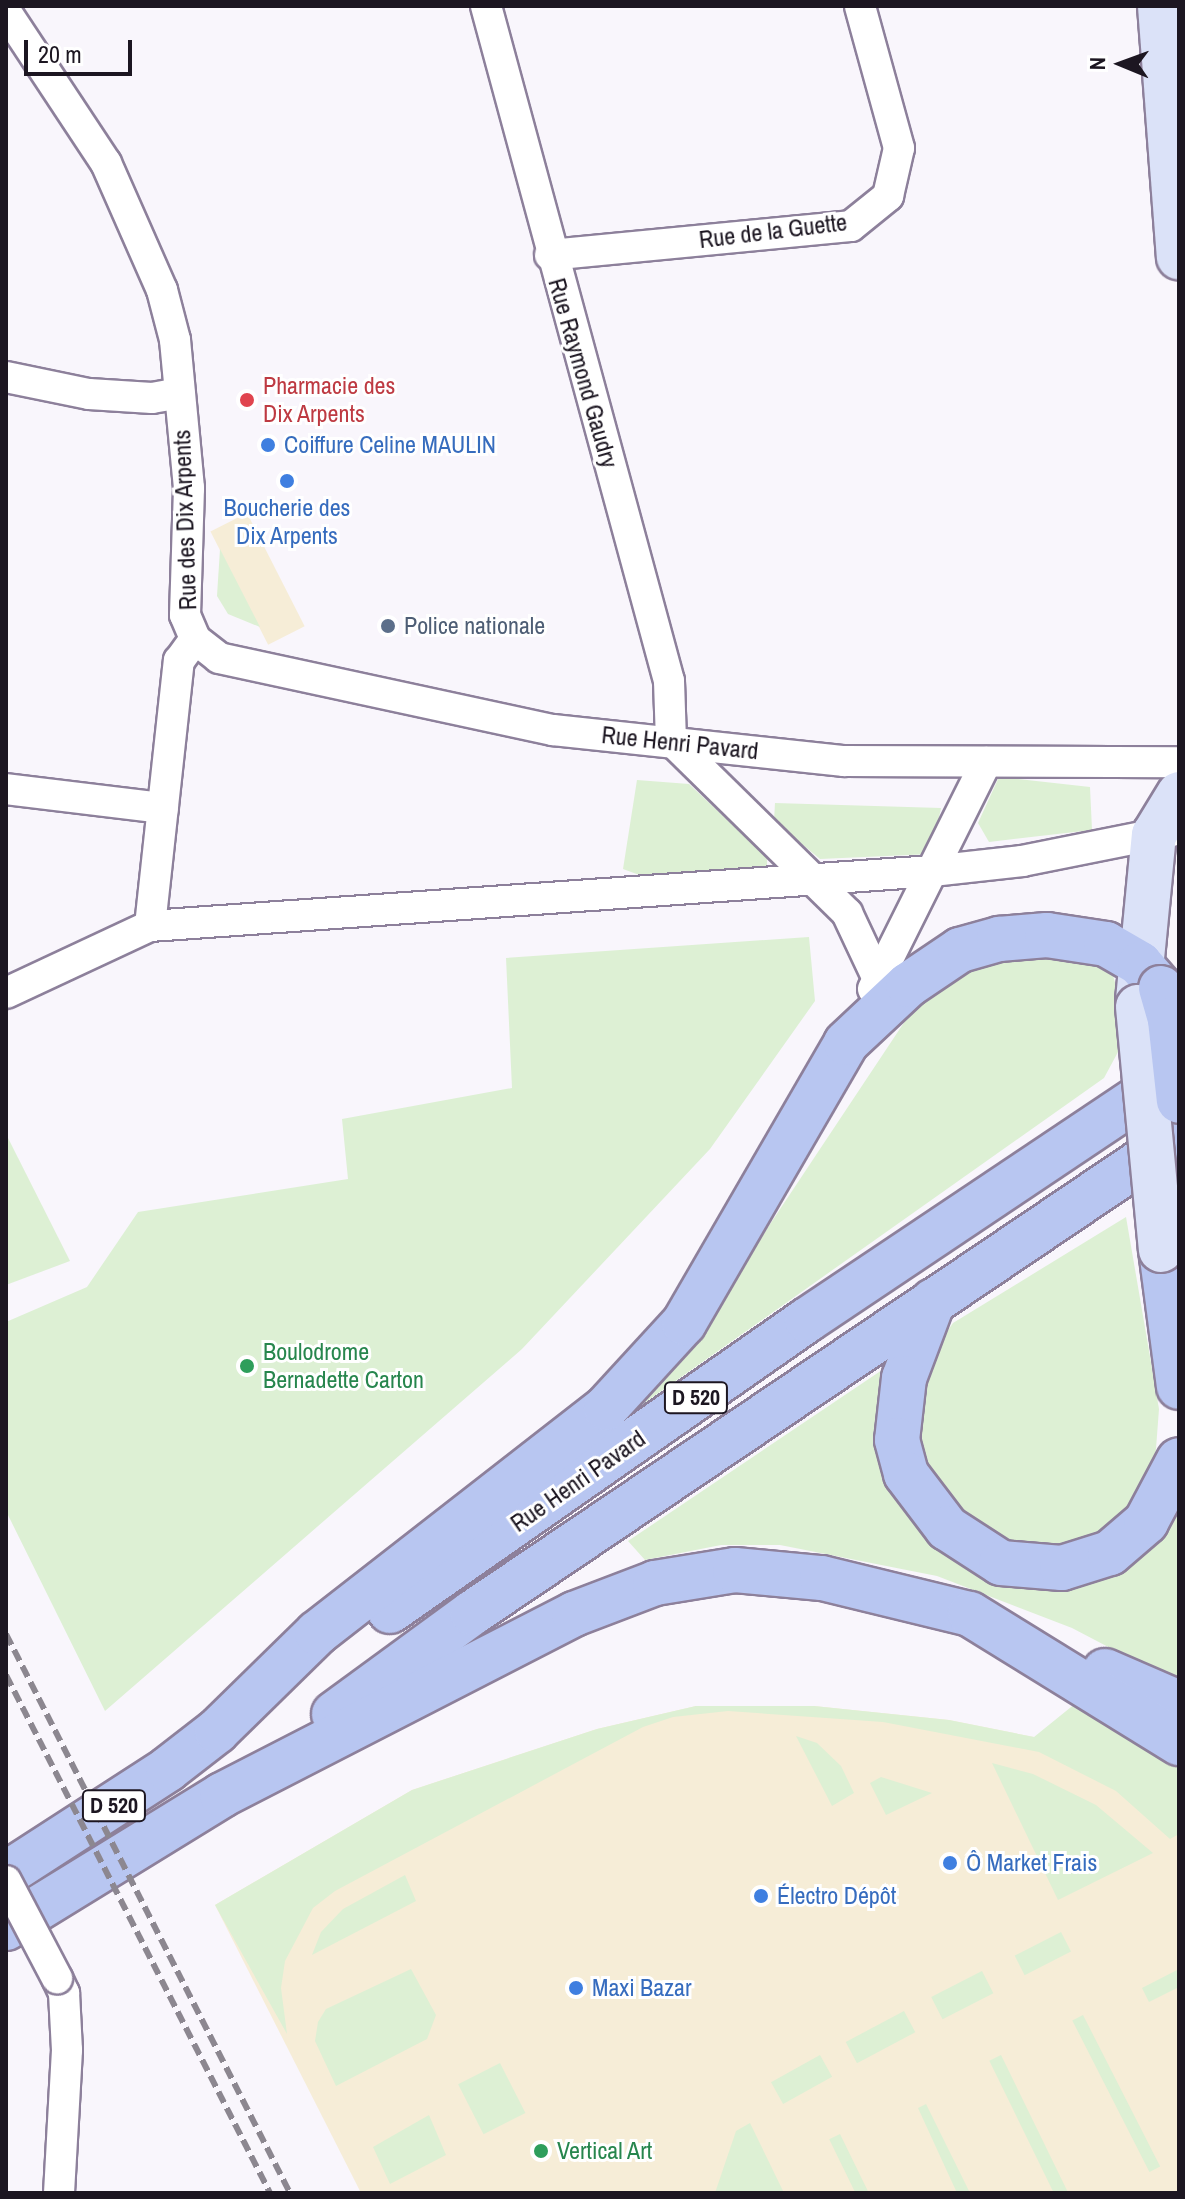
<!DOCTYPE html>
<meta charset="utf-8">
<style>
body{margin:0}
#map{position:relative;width:1185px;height:2199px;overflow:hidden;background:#f9f6fc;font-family:"Archivo Narrow",sans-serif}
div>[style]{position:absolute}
.commercial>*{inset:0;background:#f6edd7;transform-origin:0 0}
.green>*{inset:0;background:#ddf0d4;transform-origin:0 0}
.roads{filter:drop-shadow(2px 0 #8d809b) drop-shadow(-2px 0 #8d809b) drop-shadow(0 2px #8d809b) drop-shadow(0 -2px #8d809b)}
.street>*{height:30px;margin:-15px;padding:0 15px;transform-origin:15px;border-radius:15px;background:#fff}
.secondary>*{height:44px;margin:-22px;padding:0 22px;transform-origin:22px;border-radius:22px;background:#dbe2f8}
.primary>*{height:44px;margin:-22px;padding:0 22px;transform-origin:22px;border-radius:22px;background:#b8c6f1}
.rail>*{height:6px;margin-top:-3px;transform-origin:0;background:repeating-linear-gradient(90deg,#8c8790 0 12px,transparent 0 18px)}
.bridges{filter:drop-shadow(2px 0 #8d809b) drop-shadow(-2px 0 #8d809b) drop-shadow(0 2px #8d809b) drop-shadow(0 -2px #8d809b)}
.street-bridge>*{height:30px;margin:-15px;padding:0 15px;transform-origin:15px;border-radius:15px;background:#fff}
.secondary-bridge>*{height:44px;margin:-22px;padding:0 22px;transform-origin:22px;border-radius:22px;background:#dbe2f8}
.primary-bridge>*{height:44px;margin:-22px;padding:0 22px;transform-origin:22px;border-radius:22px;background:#b8c6f1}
.dots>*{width:22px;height:22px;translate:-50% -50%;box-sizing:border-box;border:4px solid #fff;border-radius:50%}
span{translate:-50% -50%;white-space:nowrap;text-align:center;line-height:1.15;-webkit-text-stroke:6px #fff;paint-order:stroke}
.shield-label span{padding:2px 6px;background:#fff;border:2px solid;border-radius:6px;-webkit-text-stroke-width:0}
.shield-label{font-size:22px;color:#1c1621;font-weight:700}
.street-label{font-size:24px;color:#1c1621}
.health-label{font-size:24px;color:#be3a42}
.left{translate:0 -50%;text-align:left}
.shop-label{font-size:24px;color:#366cbe}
.service-label{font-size:24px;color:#4e5e75}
.leisure-label{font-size:24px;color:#27864d}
.frame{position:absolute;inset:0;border:8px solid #1c1621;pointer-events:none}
.north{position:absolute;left:1081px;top:24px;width:80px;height:80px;-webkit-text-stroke:6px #fff;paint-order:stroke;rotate:271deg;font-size:22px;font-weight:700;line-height:32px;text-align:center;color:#1c1621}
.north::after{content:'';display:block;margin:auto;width:28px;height:36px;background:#1c1621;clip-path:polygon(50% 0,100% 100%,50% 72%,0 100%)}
.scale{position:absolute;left:24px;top:40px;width:108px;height:36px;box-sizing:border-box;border:4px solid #1c1621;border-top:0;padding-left:10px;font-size:24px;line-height:28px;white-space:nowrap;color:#1c1621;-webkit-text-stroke:6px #fff;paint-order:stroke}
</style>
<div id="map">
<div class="commercial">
<div style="left:247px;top:513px;width:127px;height:41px;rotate:63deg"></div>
<div style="clip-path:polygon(696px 1706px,814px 1706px,949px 1720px,1034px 1737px,1179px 1807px,1179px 2193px,361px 2193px,215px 1905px,412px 1790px,597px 1729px)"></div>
</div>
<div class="green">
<div style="clip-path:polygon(220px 549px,260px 627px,228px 614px,217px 596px)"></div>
<div style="clip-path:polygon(999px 777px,1090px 787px,1092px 830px,989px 842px,978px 823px)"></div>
<div style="clip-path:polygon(637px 780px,689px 784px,767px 857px,767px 870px,642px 876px,623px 869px)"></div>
<div style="clip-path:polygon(775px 803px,941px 808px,931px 854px,820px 859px,774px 821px)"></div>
<div style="clip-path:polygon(809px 937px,815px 1001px,710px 1149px,522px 1349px,105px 1711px,6px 1511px,6px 1322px,87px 1287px,138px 1212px,348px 1179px,342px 1119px,512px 1088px,506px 958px)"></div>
<div style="clip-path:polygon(1075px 953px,1113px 975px,1120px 1002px,1118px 1052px,1104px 1078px,636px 1409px,632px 1404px,729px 1286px,915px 1006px,947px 981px,1015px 954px)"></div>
<div style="clip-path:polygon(6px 1134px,70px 1261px,6px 1285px)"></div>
<div style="clip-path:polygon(1126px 1217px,1159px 1409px,1153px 1488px,1114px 1526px,1066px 1550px,1013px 1548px,936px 1494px,915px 1432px,929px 1358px,953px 1323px)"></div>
<div style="clip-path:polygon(885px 1368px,906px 1511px,943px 1552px,988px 1575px,1142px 1553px,1179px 1512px,1179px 1684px,1072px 1628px,937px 1576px,780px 1545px,721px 1545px,645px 1560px,628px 1541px)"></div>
<div style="clip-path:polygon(1076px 1703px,1179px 1762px,1179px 1834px,1170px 1839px,1116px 1791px,1039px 1752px,883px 1722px,728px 1711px,673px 1717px,643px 1727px,335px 1891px,313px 1908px,285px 1961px,281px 1988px,287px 2034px,215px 1905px,412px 1790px,597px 1729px,696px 1706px,814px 1706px,949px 1720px,1034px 1737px)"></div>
<div style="clip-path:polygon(796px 1736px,817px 1743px,841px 1766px,854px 1793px,832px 1806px)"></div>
<div style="clip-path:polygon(992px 1763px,1033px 1774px,1096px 1805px,1153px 1853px,1058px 1900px)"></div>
<div style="clip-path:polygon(881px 1777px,932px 1793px,886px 1815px,870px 1783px)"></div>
<div style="clip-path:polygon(405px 1875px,416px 1901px,312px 1955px,321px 1932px,343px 1909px)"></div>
<div style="left:1061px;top:1932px;width:22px;height:52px;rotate:63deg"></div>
<div style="clip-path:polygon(411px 1969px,436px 2015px,427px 2039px,336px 2086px,315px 2041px,318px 2022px,326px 2009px)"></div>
<div style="clip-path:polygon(1179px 1969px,1179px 1987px,1149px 2002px,1142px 1988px)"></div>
<div style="left:982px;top:1971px;width:25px;height:57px;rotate:63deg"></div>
<div style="left:904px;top:2011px;width:24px;height:66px;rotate:62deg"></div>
<div style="left:1083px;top:2015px;width:170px;height:12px;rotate:63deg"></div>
<div style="left:820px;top:2055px;width:25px;height:56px;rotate:61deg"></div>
<div style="left:1001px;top:2055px;width:154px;height:13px;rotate:64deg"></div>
<div style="left:500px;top:2063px;width:56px;height:47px;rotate:63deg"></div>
<div style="clip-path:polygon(926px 2104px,970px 2193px,957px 2193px,918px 2108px)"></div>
<div style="clip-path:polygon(429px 2115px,446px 2155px,390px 2184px,373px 2147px)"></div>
<div style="clip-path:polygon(750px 2123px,784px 2193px,715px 2193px,736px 2131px)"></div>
<div style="left:840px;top:2134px;width:66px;height:12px;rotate:64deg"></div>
</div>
<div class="roads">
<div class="street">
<div style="left:486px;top:6px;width:699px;rotate:74.83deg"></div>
<div style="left:669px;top:681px;width:59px;rotate:88.1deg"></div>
<div style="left:6px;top:12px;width:181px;rotate:56.5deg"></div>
<div style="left:106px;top:163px;width:139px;rotate:66.2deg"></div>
<div style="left:162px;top:290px;width:52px;rotate:75.4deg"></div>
<div style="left:175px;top:340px;width:149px;rotate:84.6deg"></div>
<div style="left:189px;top:488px;width:127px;rotate:91.8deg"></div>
<div style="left:185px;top:615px;width:26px;rotate:67deg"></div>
<div style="left:195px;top:639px;width:31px;rotate:38deg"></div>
<div style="left:219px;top:658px;width:342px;rotate:12.2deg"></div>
<div style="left:553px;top:730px;width:293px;rotate:6.1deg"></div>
<div style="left:844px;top:761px;width:335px;rotate:0.2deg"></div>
<div style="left:550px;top:255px;width:302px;rotate:-5.5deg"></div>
<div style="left:851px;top:226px;width:48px;rotate:-39deg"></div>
<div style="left:888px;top:196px;width:49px;rotate:-77.1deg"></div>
<div style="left:899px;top:148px;width:147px;rotate:-105.4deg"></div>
<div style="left:6px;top:377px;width:85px;rotate:11.6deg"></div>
<div style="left:89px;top:394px;width:63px;rotate:3.6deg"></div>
<div style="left:152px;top:398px;width:28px;rotate:-10deg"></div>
<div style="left:671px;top:740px;width:247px;rotate:44.5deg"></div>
<div style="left:847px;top:913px;width:73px;rotate:64.8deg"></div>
<div style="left:6px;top:789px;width:158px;rotate:6.9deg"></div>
<div style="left:150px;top:926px;width:267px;rotate:-83.8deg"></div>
<div style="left:179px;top:661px;width:27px;rotate:-54deg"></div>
<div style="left:873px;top:989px;width:254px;rotate:-63.5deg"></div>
<div style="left:6px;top:993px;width:159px;rotate:-25deg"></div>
<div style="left:150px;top:926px;width:784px;rotate:-4.02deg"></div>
<div style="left:932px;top:871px;width:91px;rotate:-6.3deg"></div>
<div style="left:1022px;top:861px;width:153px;rotate:-11.3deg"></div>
<div style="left:57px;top:1978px;width:17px;rotate:65deg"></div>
<div style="left:64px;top:1993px;width:57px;rotate:87deg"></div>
<div style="left:67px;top:2050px;width:143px;rotate:93.2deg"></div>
</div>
<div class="secondary">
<div style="left:1160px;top:6px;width:252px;rotate:85.7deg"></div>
<div style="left:1138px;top:1000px;width:166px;rotate:-84.5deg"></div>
<div style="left:1154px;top:835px;width:48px;rotate:-58.6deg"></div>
</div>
<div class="primary">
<div style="left:1161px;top:1250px;width:138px;rotate:82.5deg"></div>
<div style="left:933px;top:1301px;width:82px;rotate:110.6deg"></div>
<div style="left:904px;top:1378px;width:62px;rotate:96.4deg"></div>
<div style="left:897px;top:1440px;width:35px;rotate:75deg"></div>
<div style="left:906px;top:1474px;width:68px;rotate:52.8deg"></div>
<div style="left:947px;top:1528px;width:64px;rotate:32.9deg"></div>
<div style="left:1001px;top:1563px;width:61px;rotate:4.7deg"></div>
<div style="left:1062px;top:1568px;width:50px;rotate:-17.4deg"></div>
<div style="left:1110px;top:1553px;width:48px;rotate:-40.7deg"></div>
<div style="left:1146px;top:1522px;width:70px;rotate:-62deg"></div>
<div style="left:390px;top:1611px;width:508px;rotate:-34.91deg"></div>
<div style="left:807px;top:1320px;width:443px;rotate:-33.8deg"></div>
<div style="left:1105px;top:1671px;width:81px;rotate:23.4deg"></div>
<div style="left:334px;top:1714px;width:171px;rotate:-36.2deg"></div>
<div style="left:472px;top:1613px;width:853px;rotate:-34.01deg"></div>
<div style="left:6px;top:1874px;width:193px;rotate:-32.9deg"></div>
<div style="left:168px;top:1769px;width:62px;rotate:-37.8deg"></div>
<div style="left:217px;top:1731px;width:140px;rotate:-44.4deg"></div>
<div style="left:317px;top:1633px;width:366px;rotate:-37.9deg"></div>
<div style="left:606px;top:1408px;width:115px;rotate:-47.5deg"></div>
<div style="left:684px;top:1323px;width:323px;rotate:-59.9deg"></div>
<div style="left:846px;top:1043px;width:85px;rotate:-43.1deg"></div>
<div style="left:908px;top:985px;width:63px;rotate:-33.9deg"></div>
<div style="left:960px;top:950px;width:41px;rotate:-15.8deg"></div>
<div style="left:999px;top:939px;width:48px;rotate:-4.8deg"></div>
<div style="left:1047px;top:935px;width:60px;rotate:8.7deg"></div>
<div style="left:1106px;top:944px;width:39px;rotate:30deg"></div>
<div style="left:1140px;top:964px;width:32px;rotate:49deg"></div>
<div style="left:6px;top:1928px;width:254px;rotate:-31.6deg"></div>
<div style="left:222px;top:1795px;width:396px;rotate:-27.2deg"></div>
<div style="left:574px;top:1614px;width:87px;rotate:-20.9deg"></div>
<div style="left:655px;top:1583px;width:81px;rotate:-9.2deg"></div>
<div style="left:735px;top:1570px;width:87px;rotate:5.3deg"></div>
<div style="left:822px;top:1578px;width:152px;rotate:13.7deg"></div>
<div style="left:970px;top:1614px;width:246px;rotate:31.7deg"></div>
</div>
</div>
<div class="rail">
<div style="left:6px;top:1634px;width:627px;rotate:63.07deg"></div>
<div style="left:6px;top:1675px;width:581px;rotate:62.99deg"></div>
</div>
<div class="bridges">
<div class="street-bridge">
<div style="left:6px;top:1881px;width:110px;rotate:62.3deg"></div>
</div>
<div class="secondary-bridge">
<div style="left:1138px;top:1007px;width:244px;rotate:84.6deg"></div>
</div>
<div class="primary-bridge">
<div style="left:1161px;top:988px;width:33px;rotate:74deg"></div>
<div style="left:1170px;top:1020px;width:81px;rotate:83.7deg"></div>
</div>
</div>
<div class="dots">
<div style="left:247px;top:400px;background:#e0444e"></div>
<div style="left:268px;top:445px;background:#3f7fe0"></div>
<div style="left:287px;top:481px;background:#3f7fe0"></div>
<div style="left:388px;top:626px;background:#5c6f8a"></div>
<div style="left:247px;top:1366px;background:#2e9e5b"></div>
<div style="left:950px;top:1863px;background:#3f7fe0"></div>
<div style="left:761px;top:1896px;background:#3f7fe0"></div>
<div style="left:576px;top:1988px;background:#3f7fe0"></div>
<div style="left:541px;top:2151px;background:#2e9e5b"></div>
</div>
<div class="shield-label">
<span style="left:696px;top:1398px">D 520</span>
<span style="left:114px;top:1806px">D 520</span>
</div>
<div class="street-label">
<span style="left:773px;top:231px;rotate:-7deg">Rue de la Guette</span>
<span style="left:583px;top:373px;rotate:74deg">Rue Raymond Gaudry</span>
<span style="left:185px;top:520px;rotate:-92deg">Rue des Dix Arpents</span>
<span style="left:680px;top:743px;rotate:6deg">Rue Henri Pavard</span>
<span style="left:578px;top:1481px;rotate:-35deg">Rue Henri Pavard</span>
</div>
<div class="health-label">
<span class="left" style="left:263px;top:400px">Pharmacie des<br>Dix Arpents</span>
</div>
<div class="shop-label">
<span class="left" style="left:284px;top:445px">Coiffure Celine MAULIN</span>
<span style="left:287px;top:522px">Boucherie des<br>Dix Arpents</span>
<span class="left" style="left:966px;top:1863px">Ô Market Frais</span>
<span class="left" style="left:777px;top:1896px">Électro Dépôt</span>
<span class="left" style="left:592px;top:1988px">Maxi Bazar</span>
</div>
<div class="service-label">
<span class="left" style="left:404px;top:626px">Police nationale</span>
</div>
<div class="leisure-label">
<span class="left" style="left:263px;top:1366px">Boulodrome<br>Bernadette Carton</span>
<span class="left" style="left:557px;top:2151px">Vertical Art</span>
</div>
<div class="frame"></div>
<div class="north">N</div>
<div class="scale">20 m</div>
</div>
